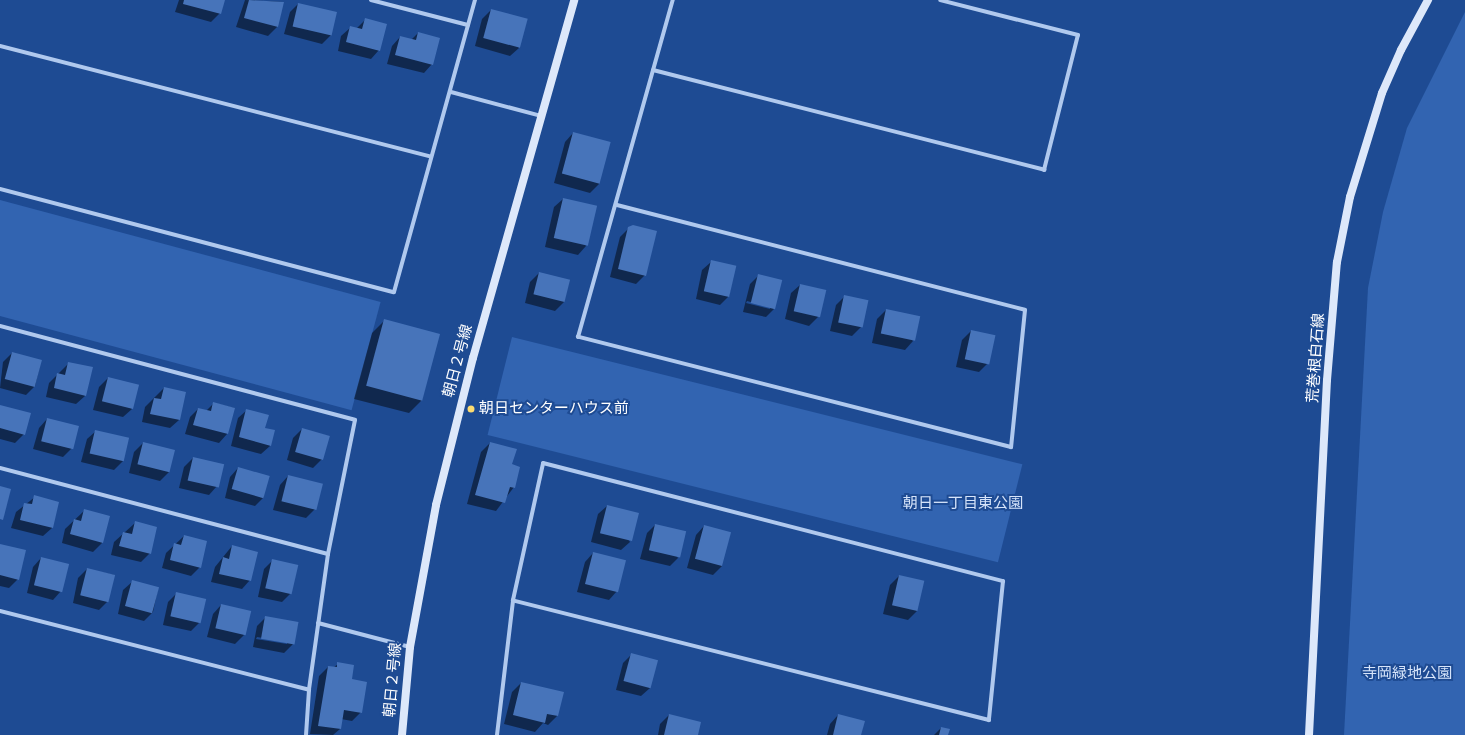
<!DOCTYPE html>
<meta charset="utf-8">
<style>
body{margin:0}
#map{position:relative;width:1465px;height:735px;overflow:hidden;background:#1e4b93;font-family:"Sofia Sans Condensed","Noto Sans JP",sans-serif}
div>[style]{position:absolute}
.green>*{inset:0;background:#3264b1;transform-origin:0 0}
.shadow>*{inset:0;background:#0007}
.building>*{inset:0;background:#4774ba;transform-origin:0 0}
.street>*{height:4px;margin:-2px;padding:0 2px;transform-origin:2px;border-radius:2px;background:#b0c9ee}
.secondary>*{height:8px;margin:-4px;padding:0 4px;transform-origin:4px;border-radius:4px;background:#dde8fa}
.dots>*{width:11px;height:11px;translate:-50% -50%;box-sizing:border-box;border:2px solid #1e4b93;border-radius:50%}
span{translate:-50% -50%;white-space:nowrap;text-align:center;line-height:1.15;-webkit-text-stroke:4px #1e4b93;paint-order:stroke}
.street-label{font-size:15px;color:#fff}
.poi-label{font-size:15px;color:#fff}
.left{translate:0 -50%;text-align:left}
.park-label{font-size:15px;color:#d6e4fa}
</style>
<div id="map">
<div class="green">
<div style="clip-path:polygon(1465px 12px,1465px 735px,1344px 735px,1368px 288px,1383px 212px,1407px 128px)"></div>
<div style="left:0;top:200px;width:394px;height:112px;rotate:15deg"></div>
<div style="left:512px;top:337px;width:526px;height:101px;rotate:14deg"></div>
</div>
<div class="shadow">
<div style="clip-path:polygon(179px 0,224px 0,220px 13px,211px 22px,175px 12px)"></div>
<div style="clip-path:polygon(245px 0,283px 2px,277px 27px,268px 36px,236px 27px)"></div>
<div style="clip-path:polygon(298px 4px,331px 35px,322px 44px,284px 34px,290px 12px)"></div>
<div style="clip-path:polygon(491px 10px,519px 48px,510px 56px,475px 46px,482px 19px)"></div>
<div style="clip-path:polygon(365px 20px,379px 50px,371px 59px,338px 51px,341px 36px,350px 28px,356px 29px)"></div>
<div style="clip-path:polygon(418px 33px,432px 64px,424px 73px,387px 64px,392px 46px,400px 37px,411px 40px)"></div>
<div style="clip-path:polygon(573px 133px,609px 143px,599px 184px,590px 193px,554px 183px,565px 142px)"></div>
<div style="clip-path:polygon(563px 199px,586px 246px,578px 255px,545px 247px,554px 207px)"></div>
<div style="clip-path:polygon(629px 228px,645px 275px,636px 284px,610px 277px,620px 237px)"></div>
<div style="clip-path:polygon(711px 262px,735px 267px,729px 296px,720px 305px,696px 299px,702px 270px)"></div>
<div style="clip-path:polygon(539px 273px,569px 281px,564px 302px,555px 311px,525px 303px,530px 282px)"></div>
<div style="clip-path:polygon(evenodd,759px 275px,774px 309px,766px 317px,743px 312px,750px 284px,759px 275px,747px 301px,770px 307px,770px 309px,746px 303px,747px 301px)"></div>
<div style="clip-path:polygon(800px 285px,818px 317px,809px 326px,785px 319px,791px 293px)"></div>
<div style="clip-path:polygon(844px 297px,861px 327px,852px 336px,830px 331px,836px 305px)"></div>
<div style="clip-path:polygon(886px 310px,913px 341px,905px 350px,872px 343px,877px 319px)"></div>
<div style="clip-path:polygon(385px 320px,422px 400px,409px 413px,354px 399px,372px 333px)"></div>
<div style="clip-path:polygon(971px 331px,988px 363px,979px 372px,956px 367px,962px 340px)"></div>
<div style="clip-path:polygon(12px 353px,41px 361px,35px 386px,26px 395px,0 388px,3px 362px)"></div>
<div style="clip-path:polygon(69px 363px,85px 396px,76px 404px,46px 397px,49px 383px)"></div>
<div style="clip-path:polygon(108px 378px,132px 409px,123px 417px,93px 410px,99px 387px)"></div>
<div style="clip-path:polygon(164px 388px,179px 420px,170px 428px,142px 422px,145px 407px)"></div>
<div style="clip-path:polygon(214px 403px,234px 408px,227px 434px,219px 443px,185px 434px,190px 417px,198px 409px,206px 411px)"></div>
<div style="clip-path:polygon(0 406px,24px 434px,15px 443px,0 439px)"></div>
<div style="clip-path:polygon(247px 410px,264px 428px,270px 446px,261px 454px,231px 446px,238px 418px)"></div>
<div style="clip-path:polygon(47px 419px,72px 448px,63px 457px,33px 449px,39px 428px)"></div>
<div style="clip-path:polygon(302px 429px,328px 436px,322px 459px,313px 468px,287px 460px,293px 438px)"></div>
<div style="clip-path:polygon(96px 431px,123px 461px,114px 470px,81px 462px,87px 439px)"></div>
<div style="clip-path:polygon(143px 443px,169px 472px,160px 481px,129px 473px,134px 452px)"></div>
<div style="clip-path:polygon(490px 443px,511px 465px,514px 487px,496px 511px,467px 504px,481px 452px)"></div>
<div style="clip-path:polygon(193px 458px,217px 486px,209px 495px,179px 488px,184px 467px)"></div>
<div style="clip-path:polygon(238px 468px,264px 497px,255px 506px,225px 498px,230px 477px)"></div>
<div style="clip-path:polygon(288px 476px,315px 509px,306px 518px,273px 510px,280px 485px)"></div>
<div style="clip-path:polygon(35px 497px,58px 503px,52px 528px,43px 536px,11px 528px,16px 512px)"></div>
<div style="clip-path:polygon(607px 506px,630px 542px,621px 550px,591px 542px,598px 514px)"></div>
<div style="clip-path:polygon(85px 510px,109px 517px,102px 543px,93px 552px,62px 543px,65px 529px)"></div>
<div style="clip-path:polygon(135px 523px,150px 553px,141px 562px,111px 555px,114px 542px)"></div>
<div style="clip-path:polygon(655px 525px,678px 558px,670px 566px,640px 559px,647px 533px)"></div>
<div style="clip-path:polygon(704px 526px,722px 566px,713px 575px,687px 568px,696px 535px)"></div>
<div style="clip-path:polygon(184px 536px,200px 567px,191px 576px,162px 568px,166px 553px)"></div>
<div style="clip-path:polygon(0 545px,18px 579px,9px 588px,0 586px)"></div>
<div style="clip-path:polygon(232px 546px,250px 580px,242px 589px,211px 582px,215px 567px)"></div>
<div style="clip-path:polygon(593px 553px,617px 591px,609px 600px,577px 592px,585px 562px)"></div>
<div style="clip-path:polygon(41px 558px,61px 591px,53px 600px,27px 593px,33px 567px)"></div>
<div style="clip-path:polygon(273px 560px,291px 593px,282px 602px,258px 597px,264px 569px)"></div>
<div style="clip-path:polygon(87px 569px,114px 575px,108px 601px,99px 610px,73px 603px,78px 578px)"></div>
<div style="clip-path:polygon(899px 576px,917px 611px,908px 620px,883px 614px,890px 585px)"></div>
<div style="clip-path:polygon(132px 582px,158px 588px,153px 612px,144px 621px,118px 614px,123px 590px)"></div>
<div style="clip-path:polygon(177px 593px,199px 623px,191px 631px,163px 625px,168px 602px)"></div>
<div style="clip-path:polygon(221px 605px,244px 635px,235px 644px,207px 637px,213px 614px)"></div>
<div style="clip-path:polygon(evenodd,265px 618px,293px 644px,284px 653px,253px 647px,257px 626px,265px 618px,257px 637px,287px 642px,287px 644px,256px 639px,257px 637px)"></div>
<div style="clip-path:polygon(632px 654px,650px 688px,641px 696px,616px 690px,623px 663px)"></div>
<div style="clip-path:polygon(338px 664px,351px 680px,361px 712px,352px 721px,341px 719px,340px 729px,333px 735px,310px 734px,319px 676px,328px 667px,333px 668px)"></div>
<div style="clip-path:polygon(521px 683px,562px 693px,557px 716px,548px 725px,543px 723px,535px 732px,504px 724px,512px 692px)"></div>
<div style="clip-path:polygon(669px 715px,697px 735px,658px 735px,660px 724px)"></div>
<div style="clip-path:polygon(838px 715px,860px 735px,827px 735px,830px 724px)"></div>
<div style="clip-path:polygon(941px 728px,947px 735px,934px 735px)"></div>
</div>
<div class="building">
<div style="clip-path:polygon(184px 0,225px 0,221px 14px,183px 4px)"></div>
<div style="clip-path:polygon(249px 0,284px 2px,278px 27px,244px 18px)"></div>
<div style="left:298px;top:3px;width:40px;height:24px;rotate:13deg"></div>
<div style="left:491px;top:9px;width:38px;height:30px;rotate:15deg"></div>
<div style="clip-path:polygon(365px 18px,387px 24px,380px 51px,346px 42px,350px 26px,362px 29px)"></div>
<div style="clip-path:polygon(418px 32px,440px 38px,433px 65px,395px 55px,400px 36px,416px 40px)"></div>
<div style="left:573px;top:132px;width:39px;height:43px;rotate:15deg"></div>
<div style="left:563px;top:198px;width:35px;height:41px;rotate:13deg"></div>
<div style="clip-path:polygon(633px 225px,657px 231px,646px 276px,618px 269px,628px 227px)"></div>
<div style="left:711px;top:260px;width:26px;height:32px;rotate:13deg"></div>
<div style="left:539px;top:272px;width:32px;height:23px;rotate:14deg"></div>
<div style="left:758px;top:274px;width:25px;height:30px;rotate:14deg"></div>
<div style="left:800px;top:284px;width:27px;height:28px;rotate:13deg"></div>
<div style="left:844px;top:295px;width:25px;height:28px;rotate:12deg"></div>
<div style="left:886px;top:309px;width:35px;height:25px;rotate:12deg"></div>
<div style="left:384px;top:319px;width:58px;height:69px;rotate:15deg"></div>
<div style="left:971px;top:330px;width:25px;height:30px;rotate:12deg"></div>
<div style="left:12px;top:352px;width:31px;height:28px;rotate:15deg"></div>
<div style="clip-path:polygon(68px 362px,93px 367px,86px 396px,54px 388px,57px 373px,65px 375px)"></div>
<div style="left:108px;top:377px;width:32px;height:25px;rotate:14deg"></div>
<div style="clip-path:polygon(164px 387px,186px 392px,180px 420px,150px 414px,154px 398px,161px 399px)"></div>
<div style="clip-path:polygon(213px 402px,235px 408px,228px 434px,193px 425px,198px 408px,211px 411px)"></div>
<div style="clip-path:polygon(0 405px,31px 413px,25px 435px,0 428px)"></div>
<div style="clip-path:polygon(246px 409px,269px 415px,265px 428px,275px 430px,271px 446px,239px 437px)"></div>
<div style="left:47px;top:418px;width:33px;height:24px;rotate:14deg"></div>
<div style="left:302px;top:428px;width:29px;height:25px;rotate:16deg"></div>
<div style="left:95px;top:430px;width:35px;height:24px;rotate:13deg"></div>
<div style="left:143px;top:442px;width:33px;height:23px;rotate:14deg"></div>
<div style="clip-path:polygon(490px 442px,517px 449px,512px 464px,520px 467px,515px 488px,510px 487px,505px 503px,475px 495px)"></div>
<div style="left:193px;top:457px;width:32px;height:24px;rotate:13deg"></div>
<div style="left:238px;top:467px;width:33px;height:23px;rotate:16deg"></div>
<div style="left:288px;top:475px;width:36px;height:27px;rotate:14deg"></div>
<div style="clip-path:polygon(0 486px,11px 489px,3px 520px,0 519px)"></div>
<div style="clip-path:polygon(34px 495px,59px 502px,53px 528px,20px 520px,24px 503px,32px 504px)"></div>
<div style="left:607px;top:505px;width:33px;height:29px;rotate:14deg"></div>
<div style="clip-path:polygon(84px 509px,110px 516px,103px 543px,70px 534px,74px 519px,81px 521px)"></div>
<div style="clip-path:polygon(135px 521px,157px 527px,151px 554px,119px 546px,123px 532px,132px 534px)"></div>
<div style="left:655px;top:524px;width:32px;height:27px;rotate:13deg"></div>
<div style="left:704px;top:525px;width:28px;height:35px;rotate:15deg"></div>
<div style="clip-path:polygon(184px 535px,207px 541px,201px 568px,170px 560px,174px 543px,181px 545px)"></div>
<div style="clip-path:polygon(0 544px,26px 550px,19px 580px,0 575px)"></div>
<div style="clip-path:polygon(232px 545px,258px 552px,251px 581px,219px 574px,223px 557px,229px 559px)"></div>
<div style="left:593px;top:552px;width:34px;height:33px;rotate:14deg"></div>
<div style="left:41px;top:557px;width:29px;height:29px;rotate:14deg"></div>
<div style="left:272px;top:559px;width:27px;height:30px;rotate:13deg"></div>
<div style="left:87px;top:568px;width:29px;height:28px;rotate:14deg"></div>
<div style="left:899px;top:575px;width:26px;height:31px;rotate:13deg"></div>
<div style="left:132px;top:580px;width:28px;height:27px;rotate:15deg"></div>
<div style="left:176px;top:592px;width:31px;height:25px;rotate:13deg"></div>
<div style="left:221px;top:604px;width:31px;height:25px;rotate:13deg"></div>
<div style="left:265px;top:616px;width:34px;height:23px;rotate:10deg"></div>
<div style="left:631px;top:653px;width:28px;height:29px;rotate:15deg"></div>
<div style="clip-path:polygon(337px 662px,354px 665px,352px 679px,367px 682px,362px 713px,344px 710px,341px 729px,318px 726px,328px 666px,337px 667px)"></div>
<div style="clip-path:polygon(521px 682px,564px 692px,558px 716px,547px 714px,545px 723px,513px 715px)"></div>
<div style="clip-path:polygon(669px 714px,701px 722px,698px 735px,664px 735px)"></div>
<div style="clip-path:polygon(838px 714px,865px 721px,861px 735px,833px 735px)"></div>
<div style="clip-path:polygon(941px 727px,950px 729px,948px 735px,939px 735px)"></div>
</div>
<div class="street">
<div style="left:371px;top:0;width:100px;rotate:14.5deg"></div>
<div style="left:0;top:46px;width:445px;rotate:14.4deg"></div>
<div style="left:653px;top:70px;width:404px;rotate:14.3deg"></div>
<div style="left:1044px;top:170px;width:139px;rotate:-75.9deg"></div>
<div style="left:1078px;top:35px;width:142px;rotate:-165.8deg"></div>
<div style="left:451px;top:92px;width:93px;rotate:14.9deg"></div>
<div style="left:0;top:189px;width:407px;rotate:14.7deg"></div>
<div style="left:394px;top:292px;width:303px;rotate:-74.5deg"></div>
<div style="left:617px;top:205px;width:421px;rotate:14.4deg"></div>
<div style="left:1025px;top:310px;width:138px;rotate:95.8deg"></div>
<div style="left:1011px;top:447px;width:447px;rotate:-165.7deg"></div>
<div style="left:578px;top:337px;width:350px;rotate:-74.3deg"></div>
<div style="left:0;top:326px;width:367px;rotate:14.8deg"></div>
<div style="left:355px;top:420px;width:137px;rotate:101.4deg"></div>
<div style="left:328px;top:554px;width:137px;rotate:98deg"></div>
<div style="left:309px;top:690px;width:45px;rotate:93.8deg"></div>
<div style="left:0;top:468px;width:339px;rotate:14.7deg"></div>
<div style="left:0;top:611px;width:319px;rotate:14.3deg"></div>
<div style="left:318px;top:623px;width:95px;rotate:14.6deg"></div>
<div style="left:497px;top:735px;width:136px;rotate:-83.2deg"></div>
<div style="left:513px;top:600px;width:140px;rotate:-77.6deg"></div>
<div style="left:543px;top:463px;width:475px;rotate:14.4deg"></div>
<div style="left:1003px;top:581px;width:140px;rotate:95.8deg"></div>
<div style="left:989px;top:720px;width:491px;rotate:-165.9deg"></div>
</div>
<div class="secondary">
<div style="left:402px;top:735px;width:88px;rotate:-84.8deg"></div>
<div style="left:410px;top:647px;width:144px;rotate:-79.6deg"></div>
<div style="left:436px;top:505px;width:152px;rotate:-75.9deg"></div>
<div style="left:473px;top:358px;width:372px;rotate:-74.2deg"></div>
<div style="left:1309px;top:735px;width:355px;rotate:-87.1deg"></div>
<div style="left:1327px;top:380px;width:118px;rotate:-85.2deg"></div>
<div style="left:1337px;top:262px;width:66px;rotate:-78.7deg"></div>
<div style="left:1350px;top:197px;width:109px;rotate:-72.9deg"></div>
<div style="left:1382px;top:93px;width:47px;rotate:-66.2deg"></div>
<div style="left:1401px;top:50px;width:57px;rotate:-61.6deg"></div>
</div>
<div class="dots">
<div style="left:471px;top:409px;background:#fddc70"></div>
</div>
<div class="street-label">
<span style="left:1316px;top:358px;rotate:-86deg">荒巻根白石線</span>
<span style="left:458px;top:361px;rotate:-75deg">朝日２号線</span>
<span style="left:393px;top:680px;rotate:-85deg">朝日２号線</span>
</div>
<div class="poi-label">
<span class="left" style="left:479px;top:409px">朝日センターハウス前</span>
</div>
<div class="park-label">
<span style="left:963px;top:504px">朝日一丁目東公園</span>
<span style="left:1407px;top:674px">寺岡緑地公園</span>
</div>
</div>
